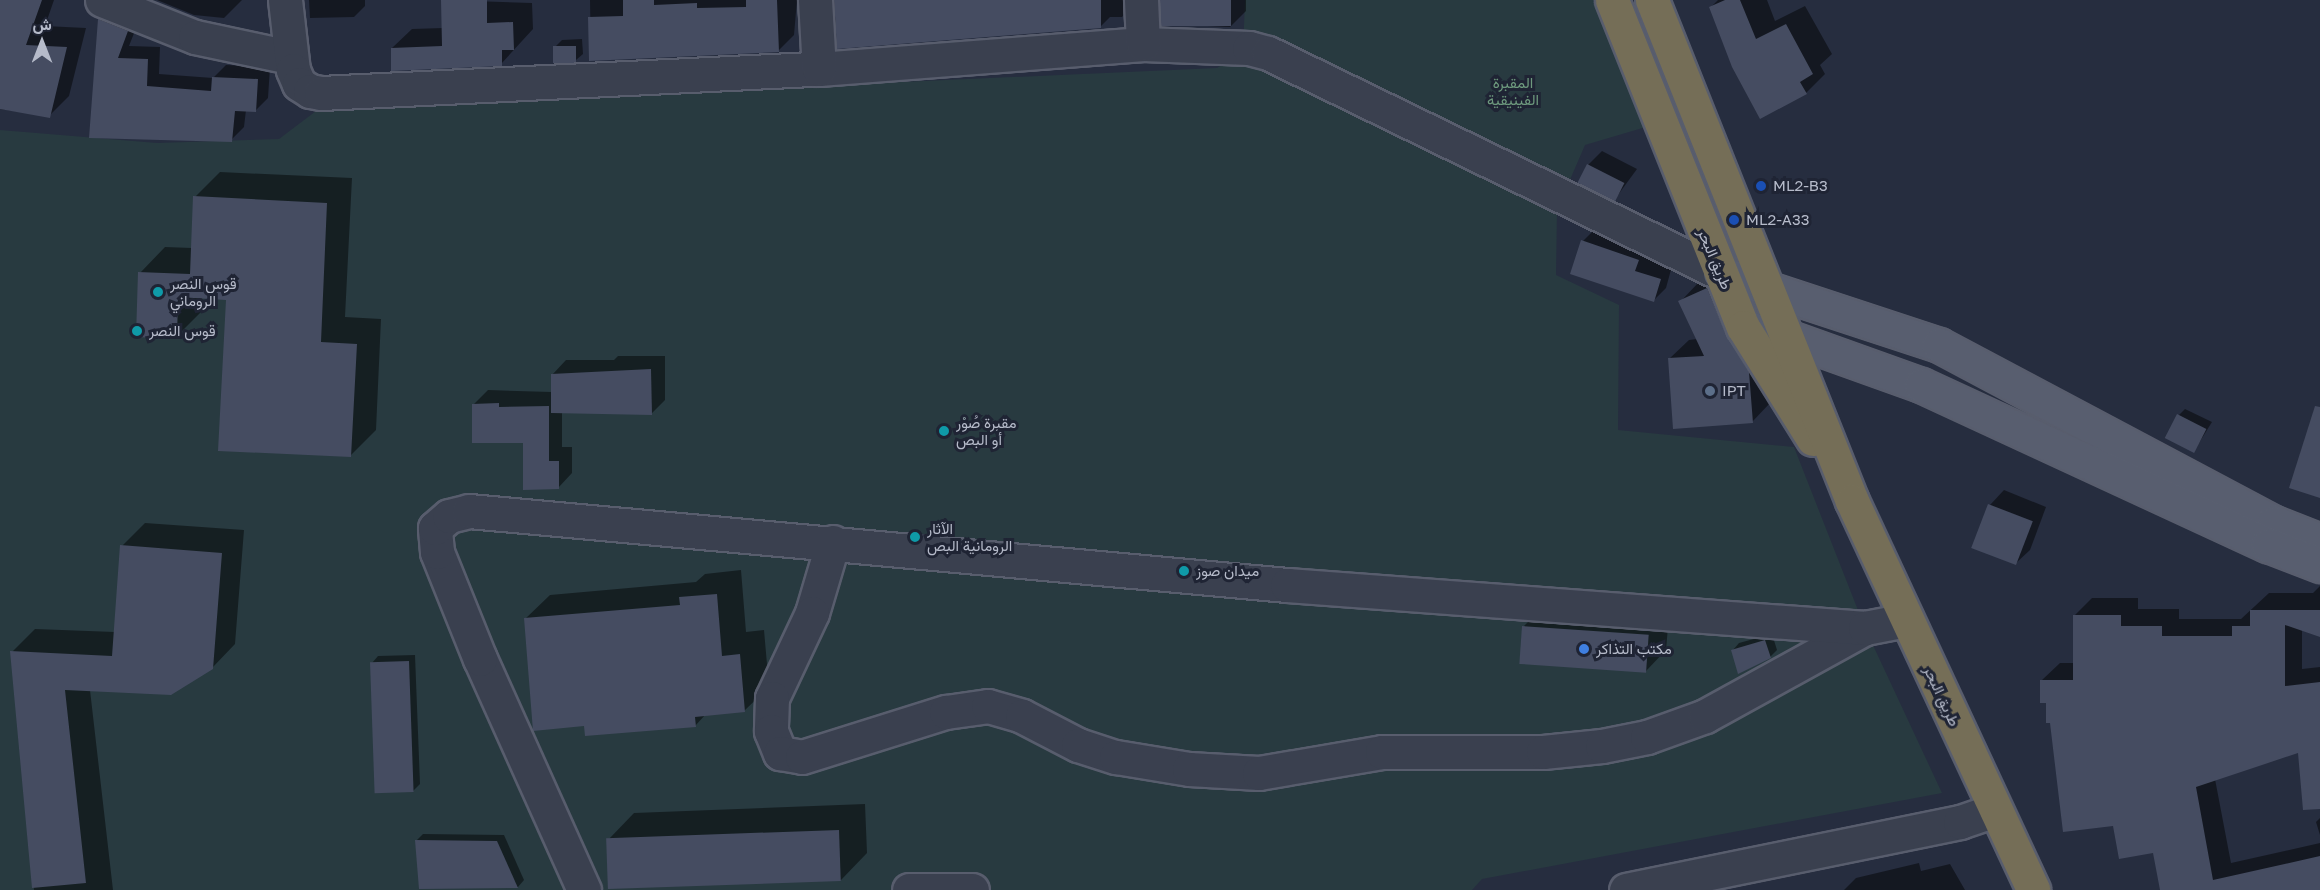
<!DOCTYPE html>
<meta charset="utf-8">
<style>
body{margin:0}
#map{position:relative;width:2320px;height:890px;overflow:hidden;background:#262d3f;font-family:"Golos Text",Vazirmatn,sans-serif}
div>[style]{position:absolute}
.green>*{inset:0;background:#283a40}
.shadow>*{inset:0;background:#0007}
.building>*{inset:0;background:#454c61;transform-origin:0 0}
.roads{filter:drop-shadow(2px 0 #585d6d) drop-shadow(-2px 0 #585d6d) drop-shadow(0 2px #585d6d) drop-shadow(0 -2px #585d6d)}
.minor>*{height:33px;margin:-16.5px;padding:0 16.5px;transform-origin:16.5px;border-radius:16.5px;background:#3a404f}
.major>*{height:33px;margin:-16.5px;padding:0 16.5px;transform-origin:16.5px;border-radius:16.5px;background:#585e6f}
.highway>*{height:33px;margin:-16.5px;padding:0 16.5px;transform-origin:16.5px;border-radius:16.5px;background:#756e57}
.dots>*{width:16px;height:16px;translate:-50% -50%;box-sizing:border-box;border:3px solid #1f2434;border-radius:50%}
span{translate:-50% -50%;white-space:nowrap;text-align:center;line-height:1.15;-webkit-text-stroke:6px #1f2434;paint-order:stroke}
.park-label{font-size:15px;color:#6e9a7e}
.poi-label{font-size:15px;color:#b6bbca}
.left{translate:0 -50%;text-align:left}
.street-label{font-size:15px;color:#b6bbca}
.north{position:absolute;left:12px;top:12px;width:60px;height:60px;-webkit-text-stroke:4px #1f2434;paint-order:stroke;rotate:0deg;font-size:16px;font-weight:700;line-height:24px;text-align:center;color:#b6bbca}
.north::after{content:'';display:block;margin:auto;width:21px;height:27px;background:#b6bbca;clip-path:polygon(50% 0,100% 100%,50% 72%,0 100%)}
</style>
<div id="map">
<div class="green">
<div style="clip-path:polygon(1245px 0,1602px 0,1656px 124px,1585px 145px,1557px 210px,1556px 275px,1619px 305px,1618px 430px,1794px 447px,1865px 628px,1942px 793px,1482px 879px,1472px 890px,0 890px,0 130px,157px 143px,279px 139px,320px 108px,1217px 68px,1243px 51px)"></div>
</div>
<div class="shadow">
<div style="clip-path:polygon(0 0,54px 0,45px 26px,86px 28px,69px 96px,49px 116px,0 109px)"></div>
<div style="clip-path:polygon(157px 0,242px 0,224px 18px,194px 15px)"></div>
<div style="clip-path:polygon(309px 0,365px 0,365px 6px,354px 17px,310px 18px)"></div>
<div style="clip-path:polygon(442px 0,532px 3px,533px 29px,501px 64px,392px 48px,412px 29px,443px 28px)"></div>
<div style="clip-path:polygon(590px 0,797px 0,794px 35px,778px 51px,591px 60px)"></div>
<div style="clip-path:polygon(833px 0,1138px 0,1122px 17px,1110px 17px,1100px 27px,838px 47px)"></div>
<div style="clip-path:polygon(1160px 0,1246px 0,1246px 11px,1230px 27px,1162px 24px)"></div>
<div style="clip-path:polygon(1718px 0,1767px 0,1775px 21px,1805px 6px,1832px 54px,1820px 65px,1825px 74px,1806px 93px,1711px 7px)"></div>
<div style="clip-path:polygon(112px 7px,140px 18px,129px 46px,160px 47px,159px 74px,213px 78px,226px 65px,270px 67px,268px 98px,256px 110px,246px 110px,244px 127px,231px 140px,91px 137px,100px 19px)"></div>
<div style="clip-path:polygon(582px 39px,583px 54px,576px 60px,555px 47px,562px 40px)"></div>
<div style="clip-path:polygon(1602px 151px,1637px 169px,1615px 199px,1588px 165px)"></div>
<div style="clip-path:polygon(220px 172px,352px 178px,345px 317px,381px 319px,376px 430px,351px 455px,228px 298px,202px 297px,201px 312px,176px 337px,140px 273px,165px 247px,192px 248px,195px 197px)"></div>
<div style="clip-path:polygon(1595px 229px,1650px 247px,1647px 258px,1672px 266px,1666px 288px,1654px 300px,1583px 241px)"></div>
<div style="clip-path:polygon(1726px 269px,1771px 402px,1752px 422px,1669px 359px,1689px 340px,1697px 339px,1680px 302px,1699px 282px)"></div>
<div style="clip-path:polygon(618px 356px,665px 356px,665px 400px,651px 414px,562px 412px,562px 447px,572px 447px,572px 473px,558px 488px,524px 441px,474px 404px,488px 390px,552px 392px,552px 375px,566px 360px,614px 360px)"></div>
<div style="clip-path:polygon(2185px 409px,2212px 422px,2194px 451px,2179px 415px)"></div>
<div style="clip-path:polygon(2004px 490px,2046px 507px,2030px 550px,2015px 564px,1973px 547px,1990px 505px)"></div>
<div style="clip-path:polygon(145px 523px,244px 530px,235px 644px,212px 668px,90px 690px,113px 890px,34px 890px,12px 652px,35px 629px,115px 632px,122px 546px)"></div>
<div style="clip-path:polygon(741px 570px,746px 632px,764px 630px,769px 687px,744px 711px,706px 714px,695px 726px,585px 725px,525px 619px,550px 595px,696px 582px,705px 574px)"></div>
<div style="clip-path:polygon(2320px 586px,2320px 635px,2302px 629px,2302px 669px,2320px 667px,2320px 778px,2299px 751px,2215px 779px,2231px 863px,2320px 843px,2320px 890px,2161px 890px,2154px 852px,2114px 824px,2048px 701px,2042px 680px,2060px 663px,2074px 663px,2074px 616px,2092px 598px,2138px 598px,2138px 609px,2179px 609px,2179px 619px,2241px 619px,2269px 593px,2313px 593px)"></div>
<div style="clip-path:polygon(1544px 606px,1669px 615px,1666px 650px,1646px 671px,1523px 627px)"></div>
<div style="clip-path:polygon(1772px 634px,1777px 650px,1770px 657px,1733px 650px,1739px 643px)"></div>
<div style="clip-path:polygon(415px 655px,420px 784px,413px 791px,372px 663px,378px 656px)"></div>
<div style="clip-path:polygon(865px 804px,867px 853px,841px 880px,608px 840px,634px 813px)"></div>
<div style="clip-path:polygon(2320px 818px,2320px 835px,2316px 822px)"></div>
<div style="clip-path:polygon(423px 834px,504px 835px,524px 880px,518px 887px,420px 888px,416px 841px)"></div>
<div style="clip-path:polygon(1919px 863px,1921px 871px,1950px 864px,1965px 890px,1844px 890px,1856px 878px)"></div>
</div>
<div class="building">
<div style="clip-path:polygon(0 0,42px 0,26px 45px,67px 47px,50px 118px,0 109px)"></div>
<div style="clip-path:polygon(441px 0,487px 0,487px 23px,513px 22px,514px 50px,502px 50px,502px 66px,391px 71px,391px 48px,442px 46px)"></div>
<div style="clip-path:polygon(623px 0,654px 0,654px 5px,697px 3px,697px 8px,746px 7px,746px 0,777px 0,779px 52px,589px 61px,588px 17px,623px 16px)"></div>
<div style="clip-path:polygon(834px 0,1101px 0,1101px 28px,837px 49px)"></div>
<div style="left:1160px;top:0;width:71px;height:26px"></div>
<div style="clip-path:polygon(1725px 0,1740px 0,1756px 39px,1786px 24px,1813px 74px,1800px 82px,1807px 94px,1760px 119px,1732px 67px,1709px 7px)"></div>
<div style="clip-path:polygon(98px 19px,128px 31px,118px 58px,148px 59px,147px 86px,211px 91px,212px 77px,258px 79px,256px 112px,235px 111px,232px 142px,89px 138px)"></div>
<div style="left:553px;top:46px;width:23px;height:17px"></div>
<div style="left:1587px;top:164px;width:42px;height:21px;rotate:27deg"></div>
<div style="clip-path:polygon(193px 196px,327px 203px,321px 342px,357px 344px,351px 457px,218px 451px,226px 300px,178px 297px,177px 339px,136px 337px,138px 272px,190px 274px)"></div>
<div style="clip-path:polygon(1581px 240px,1639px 260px,1635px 271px,1661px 279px,1654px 302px,1570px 274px)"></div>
<div style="clip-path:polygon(1707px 288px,1726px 334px,1749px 372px,1753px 423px,1673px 429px,1668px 358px,1704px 356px,1678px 301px)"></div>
<div style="clip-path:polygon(651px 369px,652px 415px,551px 413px,551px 374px)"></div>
<div style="clip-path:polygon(499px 403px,499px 407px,549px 406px,549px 461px,559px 461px,559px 489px,523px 490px,523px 443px,472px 443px,472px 404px)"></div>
<div style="clip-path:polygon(2315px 406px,2320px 407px,2320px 498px,2289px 488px)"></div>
<div style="left:2177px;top:414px;width:33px;height:27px;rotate:27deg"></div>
<div style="left:1988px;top:504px;width:48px;height:47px;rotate:21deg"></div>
<div style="clip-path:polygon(120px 545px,222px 553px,213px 669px,171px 695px,65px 690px,86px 883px,32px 888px,10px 651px,112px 656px)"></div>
<div style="clip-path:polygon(717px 594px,722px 656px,740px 654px,745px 712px,695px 717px,696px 727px,585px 736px,584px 726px,533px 731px,524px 618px,680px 605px,679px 597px)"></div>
<div style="clip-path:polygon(2250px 610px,2320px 610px,2320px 637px,2285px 625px,2285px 686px,2320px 682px,2320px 809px,2303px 810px,2298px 753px,2196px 787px,2213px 880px,2320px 856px,2320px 890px,2160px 890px,2153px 853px,2119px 859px,2113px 826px,2063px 832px,2050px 723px,2046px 723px,2046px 703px,2040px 703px,2040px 680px,2073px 680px,2073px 615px,2121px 615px,2121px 626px,2162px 626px,2162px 636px,2232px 636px,2232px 626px,2250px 626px)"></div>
<div style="left:1522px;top:626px;width:127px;height:38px;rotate:4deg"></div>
<div style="clip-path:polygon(1765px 640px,1771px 658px,1738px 674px,1731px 650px)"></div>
<div style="left:409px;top:661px;width:131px;height:39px;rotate:88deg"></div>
<div style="left:839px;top:830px;width:51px;height:233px;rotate:88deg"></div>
<div style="clip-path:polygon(415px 840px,497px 841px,518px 888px,419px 889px)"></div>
</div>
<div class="roads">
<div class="minor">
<div style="left:102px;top:0;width:100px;rotate:21.7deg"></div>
<div style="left:195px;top:37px;width:96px;rotate:12deg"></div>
<div style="left:285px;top:0;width:70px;rotate:83.5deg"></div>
<div style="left:293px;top:70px;width:15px;rotate:67deg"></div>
<div style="left:299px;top:84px;width:13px;rotate:32deg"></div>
<div style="left:310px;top:91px;width:11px;rotate:10deg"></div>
<div style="left:321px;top:93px;width:499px;rotate:-2.8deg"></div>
<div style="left:819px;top:69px;width:325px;rotate:-4.4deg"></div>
<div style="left:1143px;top:44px;width:106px;rotate:2.2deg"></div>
<div style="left:1249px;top:48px;width:20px;rotate:15deg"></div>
<div style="left:1268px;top:53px;width:503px;rotate:25.95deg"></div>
<div style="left:815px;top:0;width:69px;rotate:86.7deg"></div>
<div style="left:1141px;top:0;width:44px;rotate:87.4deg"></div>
<div style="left:833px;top:542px;width:74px;rotate:106.5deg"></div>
<div style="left:812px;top:613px;width:94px;rotate:115.2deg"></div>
<div style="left:772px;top:698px;width:33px;rotate:92deg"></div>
<div style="left:771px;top:731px;width:24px;rotate:68deg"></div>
<div style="left:780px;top:753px;width:22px;rotate:10deg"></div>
<div style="left:802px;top:757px;width:151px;rotate:-17.4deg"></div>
<div style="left:946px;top:712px;width:42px;rotate:-8.1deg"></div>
<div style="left:988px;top:706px;width:35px;rotate:16deg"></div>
<div style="left:1022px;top:716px;width:63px;rotate:27.4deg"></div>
<div style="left:1078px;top:745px;width:40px;rotate:18deg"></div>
<div style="left:1116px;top:757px;width:74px;rotate:9.3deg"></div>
<div style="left:1189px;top:769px;width:70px;rotate:3.3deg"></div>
<div style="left:1259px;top:773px;width:125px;rotate:-9.7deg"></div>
<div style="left:1382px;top:752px;width:161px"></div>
<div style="left:1543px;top:752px;width:59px;rotate:-5.8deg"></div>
<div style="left:1602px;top:746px;width:46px;rotate:-11.3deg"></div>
<div style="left:1647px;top:737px;width:62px;rotate:-19.9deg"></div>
<div style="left:1705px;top:716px;width:183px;rotate:-28.8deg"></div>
<div style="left:584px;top:890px;width:253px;rotate:-114.2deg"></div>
<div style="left:480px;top:659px;width:115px;rotate:-111.9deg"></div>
<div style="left:437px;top:552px;width:24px;rotate:-95deg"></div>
<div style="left:435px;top:528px;width:18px;rotate:-41deg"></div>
<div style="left:449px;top:516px;width:21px;rotate:-14deg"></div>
<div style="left:469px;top:511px;width:821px;rotate:5.17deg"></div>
<div style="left:1287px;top:585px;width:580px;rotate:4.25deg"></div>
<div style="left:1865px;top:628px;width:42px;rotate:-11deg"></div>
<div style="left:909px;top:890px;width:63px"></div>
<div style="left:1626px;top:890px;width:341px;rotate:-11.5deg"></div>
<div style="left:1960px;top:822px;width:36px;rotate:-19deg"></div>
</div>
<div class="major">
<div style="left:1720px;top:273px;width:231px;rotate:18.2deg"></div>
<div style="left:1939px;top:345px;width:379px;rotate:28deg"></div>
<div style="left:2274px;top:523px;width:49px;rotate:21.4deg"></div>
<div style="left:1743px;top:327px;width:48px;rotate:13.2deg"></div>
<div style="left:1790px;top:338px;width:139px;rotate:19.7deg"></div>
<div style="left:1921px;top:385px;width:382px;rotate:24.8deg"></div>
<div style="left:2268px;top:545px;width:56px;rotate:21deg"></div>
</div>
<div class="highway">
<div style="left:1612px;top:0;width:352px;rotate:68.2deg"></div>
<div style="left:1743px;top:327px;width:132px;rotate:58deg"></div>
<div style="left:1652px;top:0;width:539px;rotate:68.24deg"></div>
<div style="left:1852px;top:501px;width:429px;rotate:65deg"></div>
</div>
</div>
<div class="dots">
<div style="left:1761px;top:186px;background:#1a4fb4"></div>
<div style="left:1734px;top:220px;background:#1a4fb4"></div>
<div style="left:158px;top:292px;background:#0f9aa8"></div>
<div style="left:137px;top:331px;background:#0f9aa8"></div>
<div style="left:1710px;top:391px;background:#5c6f8a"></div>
<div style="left:944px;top:431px;background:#0f9aa8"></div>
<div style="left:915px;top:537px;background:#0f9aa8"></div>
<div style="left:1184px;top:571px;background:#0f9aa8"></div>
<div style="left:1584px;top:649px;background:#3f7fe0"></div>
</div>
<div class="park-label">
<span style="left:1513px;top:91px">المقبرة<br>الفينيقية</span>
</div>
<div class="poi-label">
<span class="left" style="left:1773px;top:186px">ML2-B3</span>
<span class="left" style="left:1746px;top:220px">ML2-A33</span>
<span class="left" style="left:170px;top:292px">قوس النصر<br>الروماني</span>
<span class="left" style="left:149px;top:331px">قوس النصر</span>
<span class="left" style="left:1722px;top:391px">IPT</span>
<span class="left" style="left:956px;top:431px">مقبرة صُوْر<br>أو البص</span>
<span class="left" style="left:927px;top:537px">الآثار<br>الرومانية البص</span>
<span class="left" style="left:1196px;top:571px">ميدان صوز</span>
<span class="left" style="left:1596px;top:649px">مكتب التذاكر</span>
</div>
<div class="street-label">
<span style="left:1715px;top:259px;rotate:67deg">طريق البحر</span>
<span style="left:1942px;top:696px;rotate:65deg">طريق البحر</span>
</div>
<div class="north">ش</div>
</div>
